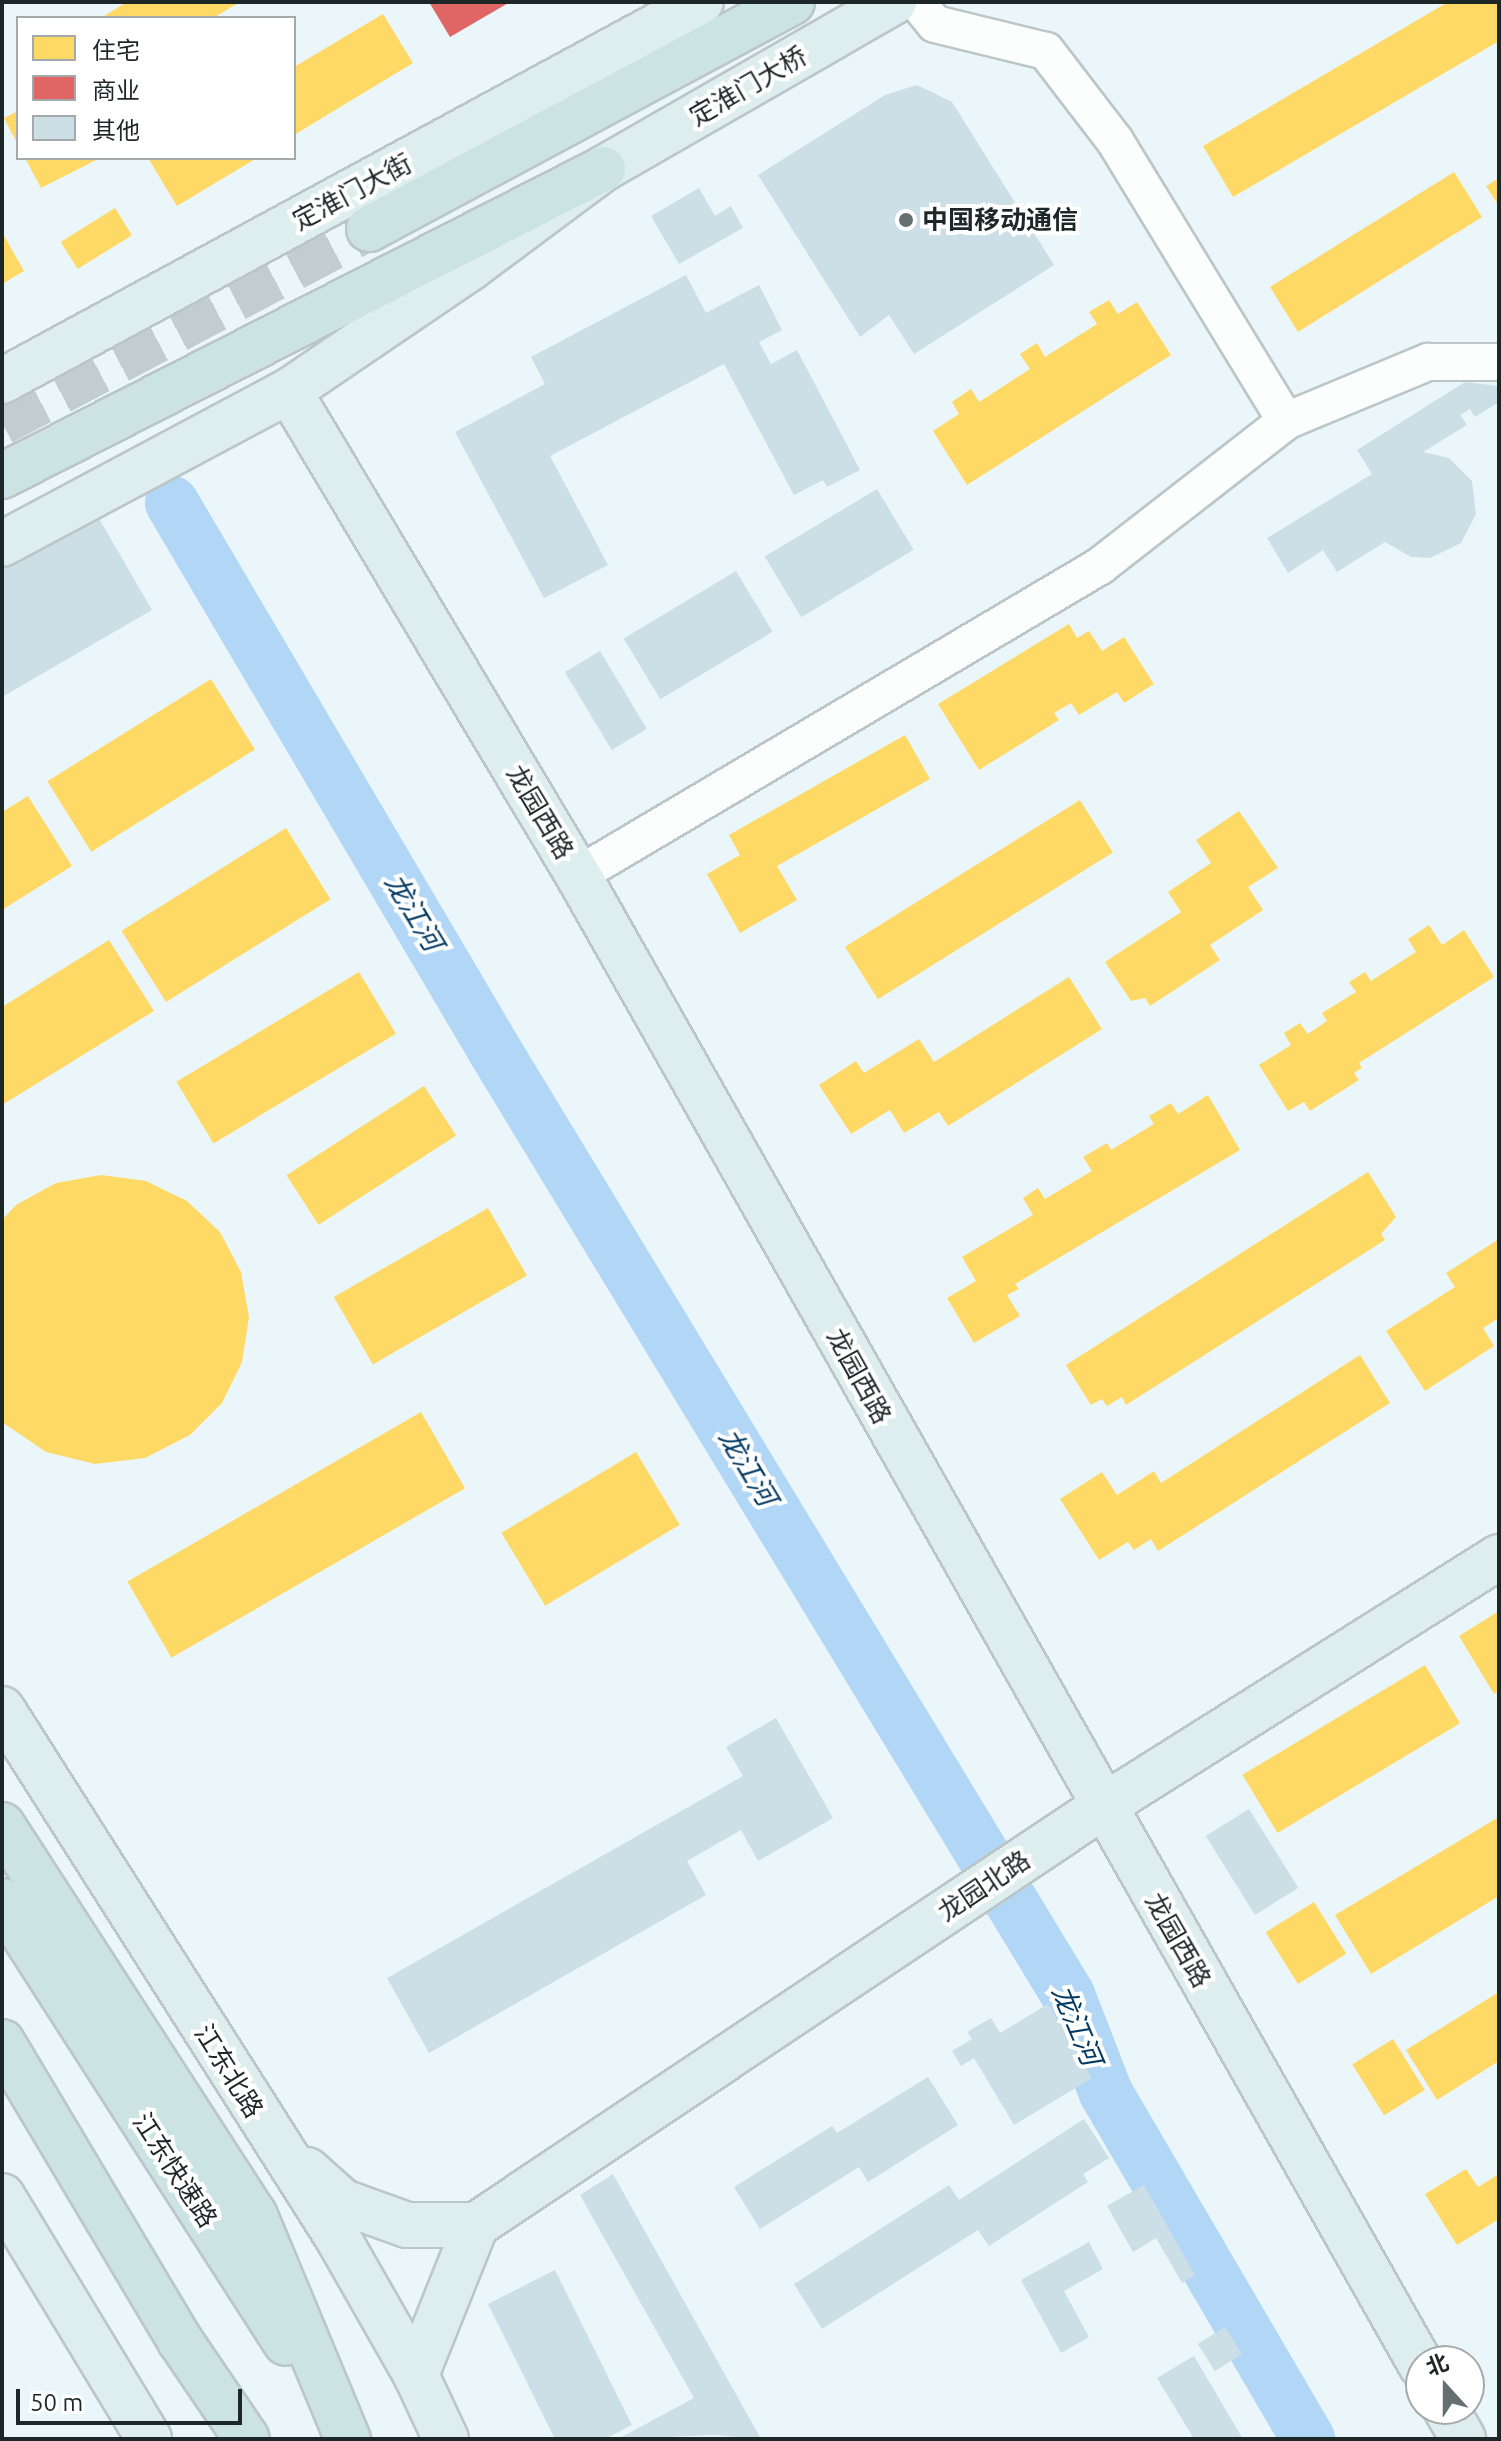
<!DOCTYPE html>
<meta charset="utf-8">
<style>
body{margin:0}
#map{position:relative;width:1501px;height:2441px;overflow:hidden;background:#eaf6f9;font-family:Ubuntu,"Noto Sans SC",sans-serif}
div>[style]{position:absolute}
.homes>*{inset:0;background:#ffd966;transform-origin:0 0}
.shops>*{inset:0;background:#e06666}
.river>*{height:54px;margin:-27px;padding:0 27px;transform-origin:27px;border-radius:27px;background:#b2d6f6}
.building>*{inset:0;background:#ccdfe6;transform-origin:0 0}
.highway-tunnel>*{height:44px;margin-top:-22px;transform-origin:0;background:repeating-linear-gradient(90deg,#c1cdcf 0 44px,transparent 0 66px)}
.roads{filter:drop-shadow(2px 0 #bcc6c8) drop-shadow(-2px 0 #bcc6c8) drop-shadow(0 2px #bcc6c8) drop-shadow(0 -2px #bcc6c8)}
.minor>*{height:36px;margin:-18px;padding:0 18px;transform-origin:18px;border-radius:18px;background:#fcfefe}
.major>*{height:44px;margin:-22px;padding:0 22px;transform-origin:22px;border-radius:22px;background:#deeeee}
.highway>*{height:44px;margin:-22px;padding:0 22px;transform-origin:22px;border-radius:22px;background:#cbe3e3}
.dots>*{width:22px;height:22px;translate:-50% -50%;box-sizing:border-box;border:4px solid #fff;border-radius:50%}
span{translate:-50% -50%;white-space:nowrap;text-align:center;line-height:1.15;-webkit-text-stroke:8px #fff;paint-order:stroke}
.street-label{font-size:26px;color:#1e2728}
.poi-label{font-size:26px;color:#1e2728;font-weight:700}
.left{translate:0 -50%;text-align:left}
.water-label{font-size:28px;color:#033962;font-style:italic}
.frame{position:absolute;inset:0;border:4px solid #1e2728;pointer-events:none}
.legend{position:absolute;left:16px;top:16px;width:280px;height:144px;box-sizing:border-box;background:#fff;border:2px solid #a5a9a9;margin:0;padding:10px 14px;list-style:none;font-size:24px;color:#1e2728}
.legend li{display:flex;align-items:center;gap:16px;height:40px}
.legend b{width:40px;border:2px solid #a5a9a9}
.north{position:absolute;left:1405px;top:2345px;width:80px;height:80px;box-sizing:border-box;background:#fff;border:2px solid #a5a9a9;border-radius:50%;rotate:339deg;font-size:22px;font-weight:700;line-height:32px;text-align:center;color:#1e2728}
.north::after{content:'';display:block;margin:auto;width:28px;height:36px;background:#656f71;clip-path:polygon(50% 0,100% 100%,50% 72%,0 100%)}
.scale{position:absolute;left:16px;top:2389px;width:226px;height:36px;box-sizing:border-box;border:4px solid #1e2728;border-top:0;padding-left:10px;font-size:24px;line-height:28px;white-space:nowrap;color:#1e2728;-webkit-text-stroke:6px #fff;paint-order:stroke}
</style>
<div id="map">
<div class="homes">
<div style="clip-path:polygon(127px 2px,240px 2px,213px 18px,101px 18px)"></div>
<div style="clip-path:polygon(1448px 2px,1499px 2px,1499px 41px,1233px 197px,1203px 146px)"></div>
<div style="clip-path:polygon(383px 14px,413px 63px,294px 135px,294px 67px)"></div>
<div style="clip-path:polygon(18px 111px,18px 145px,4px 118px)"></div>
<div style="clip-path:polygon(25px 158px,100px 158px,41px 188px)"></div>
<div style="clip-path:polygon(148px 158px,257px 158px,177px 206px)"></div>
<div style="left:1454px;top:172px;width:53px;height:217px;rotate:58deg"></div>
<div style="clip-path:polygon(1499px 178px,1499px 206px,1486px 186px)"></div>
<div style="left:115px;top:208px;width:32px;height:64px;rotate:58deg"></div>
<div style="clip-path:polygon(2px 232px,24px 271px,2px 284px)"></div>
<div style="clip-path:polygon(1109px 300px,1118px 314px,1137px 302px,1171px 355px,967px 485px,933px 431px,959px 414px,952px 402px,971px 389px,979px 402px,1030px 369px,1020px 354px,1037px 343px,1045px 357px,1097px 324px,1089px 312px)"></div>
<div style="clip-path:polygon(1069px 624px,1077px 638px,1089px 631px,1102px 651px,1124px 637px,1154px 684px,1124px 703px,1117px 692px,1079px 715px,1071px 703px,1054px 713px,1059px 720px,979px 770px,938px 704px)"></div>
<div style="left:211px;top:679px;width:83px;height:193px;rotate:58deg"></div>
<div style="clip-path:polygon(905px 735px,930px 779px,777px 866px,797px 900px,740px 933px,707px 874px,740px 855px,729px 835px)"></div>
<div style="clip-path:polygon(28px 796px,72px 866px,2px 910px,2px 812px)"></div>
<div style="left:1080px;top:800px;width:62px;height:277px;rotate:58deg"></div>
<div style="clip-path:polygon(1239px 811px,1278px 868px,1248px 887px,1263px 910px,1210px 945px,1220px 960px,1150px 1006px,1145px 998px,1131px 1001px,1105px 962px,1181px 912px,1168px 892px,1211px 863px,1196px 840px)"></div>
<div style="left:286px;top:828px;width:84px;height:194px;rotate:58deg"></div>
<div style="clip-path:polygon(1429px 925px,1442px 945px,1464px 930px,1494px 977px,1359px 1063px,1362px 1068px,1354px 1073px,1359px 1080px,1310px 1111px,1304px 1102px,1288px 1111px,1259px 1065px,1291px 1045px,1284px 1033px,1300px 1023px,1308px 1034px,1327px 1021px,1322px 1013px,1356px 992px,1349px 982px,1365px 972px,1371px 981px,1416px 952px,1408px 939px)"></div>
<div style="clip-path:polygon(109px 940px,154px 1011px,2px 1105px,2px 1007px)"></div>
<div style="left:359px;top:972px;width:72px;height:213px;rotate:59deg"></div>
<div style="clip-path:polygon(1069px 977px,1102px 1029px,948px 1126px,939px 1112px,904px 1133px,890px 1110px,851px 1134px,819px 1085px,856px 1061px,864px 1073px,919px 1039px,934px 1062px)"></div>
<div style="left:424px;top:1086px;width:59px;height:164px;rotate:57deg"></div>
<div style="clip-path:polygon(1208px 1095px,1240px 1150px,1015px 1284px,1019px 1289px,1007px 1295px,1020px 1316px,974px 1343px,947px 1298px,976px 1281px,962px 1257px,1033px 1215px,1023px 1198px,1038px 1188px,1045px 1199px,1092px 1171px,1083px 1157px,1107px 1143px,1111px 1150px,1154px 1124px,1149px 1116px,1171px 1103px,1178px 1114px)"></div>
<div style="clip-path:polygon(1368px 1172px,1396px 1217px,1381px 1234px,1385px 1240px,1126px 1405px,1122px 1397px,1107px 1406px,1102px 1399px,1091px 1405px,1066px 1365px)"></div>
<div style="clip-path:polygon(101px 1175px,146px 1181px,187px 1201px,220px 1232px,241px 1272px,249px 1317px,242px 1362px,222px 1403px,190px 1435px,145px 1458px,95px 1464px,46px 1452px,2px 1422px,2px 1220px,16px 1205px,56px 1183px)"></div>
<div style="left:488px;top:1208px;width:78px;height:178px;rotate:60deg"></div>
<div style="clip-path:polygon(1499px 1239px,1499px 1318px,1483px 1328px,1494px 1346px,1425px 1391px,1386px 1331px,1455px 1287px,1446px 1273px)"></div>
<div style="clip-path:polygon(1360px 1355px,1390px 1403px,1158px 1551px,1151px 1539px,1134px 1550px,1128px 1542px,1099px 1560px,1060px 1499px,1102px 1472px,1117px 1495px,1154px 1471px,1161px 1483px)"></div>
<div style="left:421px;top:1412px;width:88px;height:339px;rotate:60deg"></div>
<div style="left:636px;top:1452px;width:85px;height:157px;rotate:59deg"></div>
<div style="clip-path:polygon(1499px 1611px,1499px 1691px,1494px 1694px,1459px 1636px)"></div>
<div style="left:1425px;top:1665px;width:68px;height:213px;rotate:59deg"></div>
<div style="clip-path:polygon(1499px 1817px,1499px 1896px,1371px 1974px,1335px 1915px)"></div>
<div style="left:1314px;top:1902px;width:61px;height:57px;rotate:58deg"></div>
<div style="clip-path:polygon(1499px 1992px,1499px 2061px,1437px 2100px,1406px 2050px)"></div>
<div style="left:1393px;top:2039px;width:60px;height:48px;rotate:58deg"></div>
<div style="clip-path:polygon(1466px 2169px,1478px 2187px,1499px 2174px,1499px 2219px,1457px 2245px,1425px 2194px)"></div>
</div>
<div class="shops">
<div style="clip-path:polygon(429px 2px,510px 2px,450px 37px)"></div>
</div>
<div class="river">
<div style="left:172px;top:503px;width:636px;rotate:59.48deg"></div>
<div style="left:495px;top:1051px;width:1104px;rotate:58.74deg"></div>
<div style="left:1068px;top:1995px;width:105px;rotate:68.8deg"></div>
<div style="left:1106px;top:2093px;width:401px;rotate:59.7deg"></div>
</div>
<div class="building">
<div style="clip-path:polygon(917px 85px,952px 102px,1054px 265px,914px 354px,889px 315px,860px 337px,758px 175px,885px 95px)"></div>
<div style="clip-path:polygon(699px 188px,715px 216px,731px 206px,743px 228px,679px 264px,651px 216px)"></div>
<div style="clip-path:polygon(686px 275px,706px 313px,759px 285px,782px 330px,759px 342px,771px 364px,797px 350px,860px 470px,827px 487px,823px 480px,794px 495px,724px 364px,550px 456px,608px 565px,544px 598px,455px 432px,545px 384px,531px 357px)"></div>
<div style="clip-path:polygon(1465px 382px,1499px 386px,1499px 402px,1475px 417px,1470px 409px,1460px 415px,1467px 425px,1423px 452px,1449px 458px,1472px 481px,1476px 514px,1461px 543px,1430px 558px,1411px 557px,1385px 542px,1337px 572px,1323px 550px,1288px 573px,1267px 538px,1372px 474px,1357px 450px)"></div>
<div style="left:877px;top:489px;width:71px;height:131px;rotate:59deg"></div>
<div style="clip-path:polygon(94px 510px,152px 610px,2px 697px,2px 563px)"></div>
<div style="left:736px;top:571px;width:71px;height:131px;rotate:59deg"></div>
<div style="left:600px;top:651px;width:91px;height:41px;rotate:59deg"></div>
<div style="clip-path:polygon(776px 1718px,833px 1818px,758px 1861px,741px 1830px,687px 1861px,706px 1895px,429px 2053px,387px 1978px,743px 1776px,726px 1747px)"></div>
<div style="left:1249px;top:1809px;width:93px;height:51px;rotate:58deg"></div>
<div style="clip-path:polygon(1048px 2004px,1092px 2078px,1014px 2125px,974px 2058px,961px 2066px,952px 2051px,972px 2039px,967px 2032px,991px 2018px,1000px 2033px)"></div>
<div style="clip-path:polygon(928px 2077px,958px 2125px,868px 2182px,859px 2167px,760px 2229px,734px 2187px,832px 2126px,837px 2133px)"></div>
<div style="clip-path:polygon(1084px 2119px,1109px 2158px,1083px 2174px,1088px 2182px,989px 2246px,978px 2230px,822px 2329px,794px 2284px,949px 2185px,959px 2200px)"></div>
<div style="clip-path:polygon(613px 2174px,761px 2439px,714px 2435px,618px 2439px,694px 2398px,580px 2195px)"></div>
<div style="clip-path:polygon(1144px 2185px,1195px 2275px,1182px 2283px,1156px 2238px,1133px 2252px,1107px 2206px)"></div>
<div style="clip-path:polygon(1089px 2242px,1103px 2269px,1064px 2291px,1089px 2337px,1061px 2353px,1021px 2280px)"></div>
<div style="clip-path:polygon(555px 2270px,632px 2425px,605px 2439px,555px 2439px,488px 2304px)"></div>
<div style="left:1225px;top:2327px;width:32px;height:32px;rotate:58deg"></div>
<div style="clip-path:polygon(1194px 2356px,1243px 2439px,1194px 2439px,1157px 2378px)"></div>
</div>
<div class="highway-tunnel">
<div style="left:2px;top:423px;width:415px;rotate:-27.9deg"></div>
</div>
<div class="roads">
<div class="minor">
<div style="left:917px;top:2px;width:28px;rotate:51deg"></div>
<div style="left:935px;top:24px;width:114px;rotate:13.7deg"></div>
<div style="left:1046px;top:51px;width:113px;rotate:52.5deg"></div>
<div style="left:1115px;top:141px;width:328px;rotate:58.6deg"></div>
<div style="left:578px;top:875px;width:607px;rotate:-30.62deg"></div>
<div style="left:1100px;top:566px;width:236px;rotate:-37.9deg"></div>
<div style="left:1286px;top:421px;width:154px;rotate:-22.6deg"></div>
<div style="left:1428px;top:362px;width:71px"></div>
</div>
<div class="major">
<div style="left:2px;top:381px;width:795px;rotate:-28.47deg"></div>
<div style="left:289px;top:391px;width:564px;rotate:59.16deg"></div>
<div style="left:578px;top:875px;width:1712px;rotate:60.5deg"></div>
<div style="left:2px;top:544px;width:325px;rotate:-28.1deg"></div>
<div style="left:289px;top:391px;width:219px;rotate:-34.2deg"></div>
<div style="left:470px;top:268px;width:166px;rotate:-36.7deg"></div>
<div style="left:603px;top:169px;width:336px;rotate:-29.9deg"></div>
<div style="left:2px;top:1709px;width:627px;rotate:57.58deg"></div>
<div style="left:338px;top:2238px;width:158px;rotate:60.3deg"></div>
<div style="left:416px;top:2375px;width:71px;rotate:64.9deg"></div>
<div style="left:307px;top:2170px;width:48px;rotate:41.6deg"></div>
<div style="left:343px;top:2202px;width:68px;rotate:19.8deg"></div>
<div style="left:407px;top:2225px;width:69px"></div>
<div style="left:2px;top:2196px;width:284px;rotate:58.8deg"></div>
<div style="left:476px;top:2225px;width:753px;rotate:-33.73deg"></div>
<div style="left:1102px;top:1807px;width:469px;rotate:-32.2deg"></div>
<div style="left:416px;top:2375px;width:162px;rotate:-68.2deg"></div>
<div style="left:1446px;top:2409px;width:34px;rotate:60deg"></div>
</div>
<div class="highway">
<div style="left:369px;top:229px;width:480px;rotate:-28.2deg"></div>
<div style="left:2px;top:476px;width:675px;rotate:-27.06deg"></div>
<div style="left:2px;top:1825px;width:466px;rotate:57.1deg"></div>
<div style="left:255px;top:2216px;width:242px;rotate:67.4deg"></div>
<div style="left:2px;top:1901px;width:525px;rotate:57.28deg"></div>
<div style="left:2px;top:2042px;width:349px;rotate:59.2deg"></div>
<div style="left:181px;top:2342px;width:117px;rotate:55.8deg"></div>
</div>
</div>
<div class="dots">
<div style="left:906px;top:220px;background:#656f71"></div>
</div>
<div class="street-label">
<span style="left:748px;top:86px;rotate:-30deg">定淮门大桥</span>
<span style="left:352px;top:192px;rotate:-28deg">定淮门大街</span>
<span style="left:540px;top:812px;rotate:59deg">龙园西路</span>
<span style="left:859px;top:1376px;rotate:61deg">龙园西路</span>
<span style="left:984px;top:1886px;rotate:-34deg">龙园北路</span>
<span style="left:1178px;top:1940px;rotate:60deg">龙园西路</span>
<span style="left:229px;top:2071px;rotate:58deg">江东北路</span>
<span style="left:175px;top:2170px;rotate:57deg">江东快速路</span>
</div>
<div class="poi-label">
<span class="left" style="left:922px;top:220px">中国移动通信</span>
</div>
<div class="water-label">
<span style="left:414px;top:912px;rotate:59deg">龙江河</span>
<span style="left:748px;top:1467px;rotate:59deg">龙江河</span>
<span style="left:1077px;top:2025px;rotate:67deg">龙江河</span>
</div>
<div class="frame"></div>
<ul class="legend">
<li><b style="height:22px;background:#ffd966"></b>住宅</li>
<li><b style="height:22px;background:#e06666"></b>商业</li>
<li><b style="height:22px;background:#ccdfe6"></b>其他</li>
</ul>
<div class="north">北</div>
<div class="scale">50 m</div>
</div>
